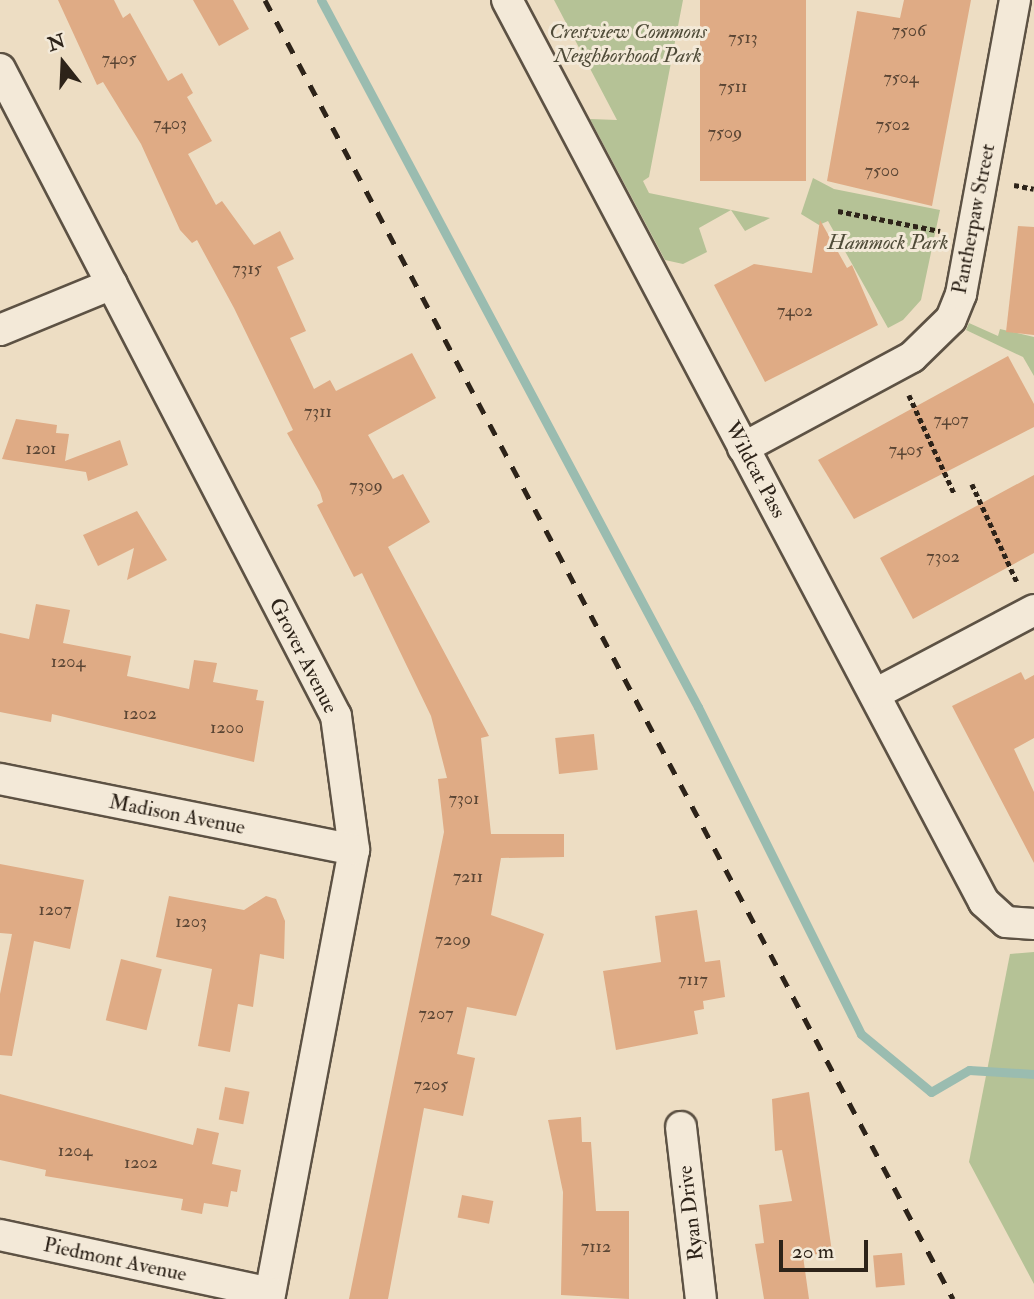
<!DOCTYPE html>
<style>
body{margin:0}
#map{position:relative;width:1034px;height:1299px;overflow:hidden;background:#edddc3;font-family:"IM FELL Double Pica",serif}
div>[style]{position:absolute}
.green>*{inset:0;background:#b5c296}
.stream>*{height:9px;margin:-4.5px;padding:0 4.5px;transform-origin:4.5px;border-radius:4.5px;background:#9abcb0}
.building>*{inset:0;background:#dfab85;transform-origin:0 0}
.path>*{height:4.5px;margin-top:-2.25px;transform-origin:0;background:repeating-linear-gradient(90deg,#2d2319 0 5px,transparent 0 8.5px)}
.roads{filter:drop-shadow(2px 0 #5d5244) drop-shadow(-2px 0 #5d5244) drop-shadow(0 2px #5d5244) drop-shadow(0 -2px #5d5244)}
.minor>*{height:30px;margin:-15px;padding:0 15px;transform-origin:15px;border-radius:15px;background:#f3e9d8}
.rail>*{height:5px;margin-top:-2.5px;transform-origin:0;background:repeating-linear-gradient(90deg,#2d2319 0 12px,transparent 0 24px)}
span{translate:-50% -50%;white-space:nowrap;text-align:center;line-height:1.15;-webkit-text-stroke:6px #f3e9d8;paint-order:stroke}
.number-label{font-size:18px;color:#5a4534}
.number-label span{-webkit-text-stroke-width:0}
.park-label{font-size:21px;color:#4f4b38;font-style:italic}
.street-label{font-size:21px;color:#2d2319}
.north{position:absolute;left:28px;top:28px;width:70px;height:70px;-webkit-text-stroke:5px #f3e9d8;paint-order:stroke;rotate:342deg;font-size:19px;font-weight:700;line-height:28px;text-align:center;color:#2d2319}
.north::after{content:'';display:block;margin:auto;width:24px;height:32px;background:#2d2319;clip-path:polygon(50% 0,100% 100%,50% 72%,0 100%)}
.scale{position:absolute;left:779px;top:1240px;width:89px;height:32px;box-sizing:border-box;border:4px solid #2d2319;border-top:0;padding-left:9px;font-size:21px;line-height:24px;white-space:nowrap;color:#2d2319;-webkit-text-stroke:5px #f3e9d8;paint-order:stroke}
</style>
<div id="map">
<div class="green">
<div style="clip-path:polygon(554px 0,683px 0,649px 177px,643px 181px,649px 193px,770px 218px,745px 231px,731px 210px,699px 228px,707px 252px,683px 264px,665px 260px,590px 119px,617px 120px)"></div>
<div style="clip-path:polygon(813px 178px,834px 189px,940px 210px,921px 300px,903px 320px,888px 328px,828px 221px,819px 225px,801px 214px)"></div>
<div style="clip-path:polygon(969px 323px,998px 336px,1000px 329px,1034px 337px,1034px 376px,1023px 357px,966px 330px)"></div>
<div style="clip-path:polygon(1034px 952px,1034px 1284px,969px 1162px,1010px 954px)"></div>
</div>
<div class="stream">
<div style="left:321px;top:0;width:801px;rotate:61.93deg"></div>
<div style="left:698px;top:707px;width:365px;rotate:63.5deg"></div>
<div style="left:861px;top:1034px;width:91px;rotate:39.6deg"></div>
<div style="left:931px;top:1092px;width:44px;rotate:-30.1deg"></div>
<div style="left:969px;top:1070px;width:65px;rotate:3.5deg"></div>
</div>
<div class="building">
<div style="clip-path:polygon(58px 0,114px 0,123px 18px,130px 13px,168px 81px,182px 73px,193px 93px,187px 97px,212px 141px,188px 154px,216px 205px,222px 201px,254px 245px,280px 231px,294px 259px,277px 267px,306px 331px,290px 338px,314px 389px,330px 380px,336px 391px,412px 353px,436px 398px,368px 435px,393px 479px,403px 474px,430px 522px,388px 547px,489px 736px,481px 738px,491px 834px,564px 834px,564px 857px,501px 858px,491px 915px,544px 934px,516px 1016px,467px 1007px,457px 1054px,475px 1058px,463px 1116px,424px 1108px,388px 1299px,349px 1299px,444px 832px,438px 779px,447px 778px,431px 716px,362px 573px,354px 577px,317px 505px,323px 502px,320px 492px,287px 433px,293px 430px,234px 308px,197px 240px,192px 243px,180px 230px,141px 144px,103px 82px,97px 85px)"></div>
<div style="clip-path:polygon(193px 0,233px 0,249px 29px,219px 46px)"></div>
<div style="left:700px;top:0;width:106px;height:181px"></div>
<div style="clip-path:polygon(904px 0,971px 0,932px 206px,827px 181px,857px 11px,900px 18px)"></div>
<div style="clip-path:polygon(820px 220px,847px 268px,852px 265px,878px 325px,765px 382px,714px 285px,754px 264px,812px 273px)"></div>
<div style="clip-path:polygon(1018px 226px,1034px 227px,1034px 335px,1006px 332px)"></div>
<div style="clip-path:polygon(1008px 356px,1034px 404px,1034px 427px,854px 519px,818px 460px)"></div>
<div style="clip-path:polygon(16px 419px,57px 425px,56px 433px,69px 434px,65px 461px,120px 440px,128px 465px,88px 481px,86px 472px,2px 459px)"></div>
<div style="clip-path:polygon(1034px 475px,1034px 553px,913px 619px,880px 558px)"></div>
<div style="clip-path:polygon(137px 511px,167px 560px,127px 580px,134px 548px,98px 566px,83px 535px)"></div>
<div style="clip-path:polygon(36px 604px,70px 610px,63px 643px,131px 656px,127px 676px,189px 689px,194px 660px,217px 663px,213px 682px,258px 690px,256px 700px,264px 701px,254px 762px,52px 714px,51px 722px,0 712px,0 633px,29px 639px)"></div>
<div style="clip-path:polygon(1021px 672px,1025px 680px,1034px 675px,1034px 738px,1014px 749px,1034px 792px,1034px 863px,952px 706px)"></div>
<div style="left:594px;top:734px;width:36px;height:39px;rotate:84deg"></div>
<div style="clip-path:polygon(0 864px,84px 880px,70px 949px,34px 941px,12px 1056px,0 1055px,0 994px,12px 934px,0 933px)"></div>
<div style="clip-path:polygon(169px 896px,244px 910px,266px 896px,276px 899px,285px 921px,284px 959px,260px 954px,253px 1007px,238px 1004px,230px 1052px,198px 1046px,212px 969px,156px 957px)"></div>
<div style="clip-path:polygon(697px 910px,705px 962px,720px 960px,725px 997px,703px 1001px,704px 1009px,694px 1011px,698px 1034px,616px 1050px,603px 971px,661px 962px,655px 916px)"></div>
<div style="left:121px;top:959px;width:42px;height:63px;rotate:14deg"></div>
<div style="left:225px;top:1087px;width:25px;height:33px;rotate:11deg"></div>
<div style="clip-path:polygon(809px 1092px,832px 1252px,803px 1256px,809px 1299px,764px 1299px,755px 1244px,764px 1243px,759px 1205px,792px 1201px,782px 1150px,775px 1151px,772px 1099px)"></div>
<div style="clip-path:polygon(0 1094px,193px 1145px,197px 1128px,219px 1133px,212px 1164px,241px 1170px,237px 1192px,231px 1191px,228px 1207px,204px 1203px,202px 1214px,181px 1210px,183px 1199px,45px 1176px,46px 1170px,0 1160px)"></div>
<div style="clip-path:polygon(581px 1117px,582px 1142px,591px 1142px,596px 1211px,629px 1211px,629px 1299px,561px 1295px,563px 1192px,548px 1120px)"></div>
<div style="left:462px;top:1195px;width:32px;height:23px;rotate:11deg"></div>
<div style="left:902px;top:1253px;width:32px;height:29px;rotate:85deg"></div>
</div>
<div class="path">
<div style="left:1014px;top:185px;width:20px;rotate:11deg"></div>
<div style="left:838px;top:211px;width:104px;rotate:11.1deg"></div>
<div style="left:909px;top:395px;width:108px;rotate:65.3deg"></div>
<div style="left:972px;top:484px;width:108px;rotate:65.3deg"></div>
</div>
<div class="roads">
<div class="minor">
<div style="left:507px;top:0;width:1020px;rotate:62.13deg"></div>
<div style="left:984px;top:902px;width:30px;rotate:42deg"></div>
<div style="left:1006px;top:922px;width:28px;rotate:4deg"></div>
<div style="left:0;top:69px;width:729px;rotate:62.56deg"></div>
<div style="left:336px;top:716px;width:135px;rotate:82.3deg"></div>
<div style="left:354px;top:850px;width:457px;rotate:100.7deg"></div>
<div style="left:0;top:330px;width:121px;rotate:-22.3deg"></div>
<div style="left:743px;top:448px;width:192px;rotate:-28.3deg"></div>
<div style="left:912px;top:357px;width:54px;rotate:-44.3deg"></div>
<div style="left:951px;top:319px;width:27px;rotate:-68deg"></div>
<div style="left:961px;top:294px;width:299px;rotate:-79.6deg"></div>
<div style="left:875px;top:694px;width:180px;rotate:-27.8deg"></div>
<div style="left:0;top:779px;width:361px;rotate:11.3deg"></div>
<div style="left:681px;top:1127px;width:173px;rotate:83.4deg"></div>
<div style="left:0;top:1235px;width:276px;rotate:12.1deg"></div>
</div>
</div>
<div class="rail">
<div style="left:265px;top:0;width:1470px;rotate:62.09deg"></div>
</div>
<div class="number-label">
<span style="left:909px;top:31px">7506</span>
<span style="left:743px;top:38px">7513</span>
<span style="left:119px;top:59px">7405</span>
<span style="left:901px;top:78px">7504</span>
<span style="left:733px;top:87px">7511</span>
<span style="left:170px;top:124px">7403</span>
<span style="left:893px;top:125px">7502</span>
<span style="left:725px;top:133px">7509</span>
<span style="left:882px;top:171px">7500</span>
<span style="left:247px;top:269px">7315</span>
<span style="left:795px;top:311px">7402</span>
<span style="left:318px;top:412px">7311</span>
<span style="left:951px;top:420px">7407</span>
<span style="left:41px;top:449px">1201</span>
<span style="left:906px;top:450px">7405</span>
<span style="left:366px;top:486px">7309</span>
<span style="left:943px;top:557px">7302</span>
<span style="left:68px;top:662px">1204</span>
<span style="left:140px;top:714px">1202</span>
<span style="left:227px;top:728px">1200</span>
<span style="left:464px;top:799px">7301</span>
<span style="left:468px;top:877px">7211</span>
<span style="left:55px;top:910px">1207</span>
<span style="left:191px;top:922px">1203</span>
<span style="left:453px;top:940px">7209</span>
<span style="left:693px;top:980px">7117</span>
<span style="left:436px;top:1014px">7207</span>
<span style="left:431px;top:1085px">7205</span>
<span style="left:75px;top:1151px">1204</span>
<span style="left:141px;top:1163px">1202</span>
<span style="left:596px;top:1247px">7112</span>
</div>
<div class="park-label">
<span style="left:628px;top:44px">Crestview Commons<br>Neighborhood Park</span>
<span style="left:888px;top:243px">Hammock Park</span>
</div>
<div class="street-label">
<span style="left:974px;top:219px;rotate:-79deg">Pantherpaw Street</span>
<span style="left:755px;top:470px;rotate:62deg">Wildcat Pass</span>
<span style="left:303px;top:656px;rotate:63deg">Grover Avenue</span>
<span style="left:177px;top:815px;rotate:11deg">Madison Avenue</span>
<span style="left:691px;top:1213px;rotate:-97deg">Ryan Drive</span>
<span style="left:115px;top:1260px;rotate:12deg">Piedmont Avenue</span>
</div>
<div class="north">N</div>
<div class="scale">20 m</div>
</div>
